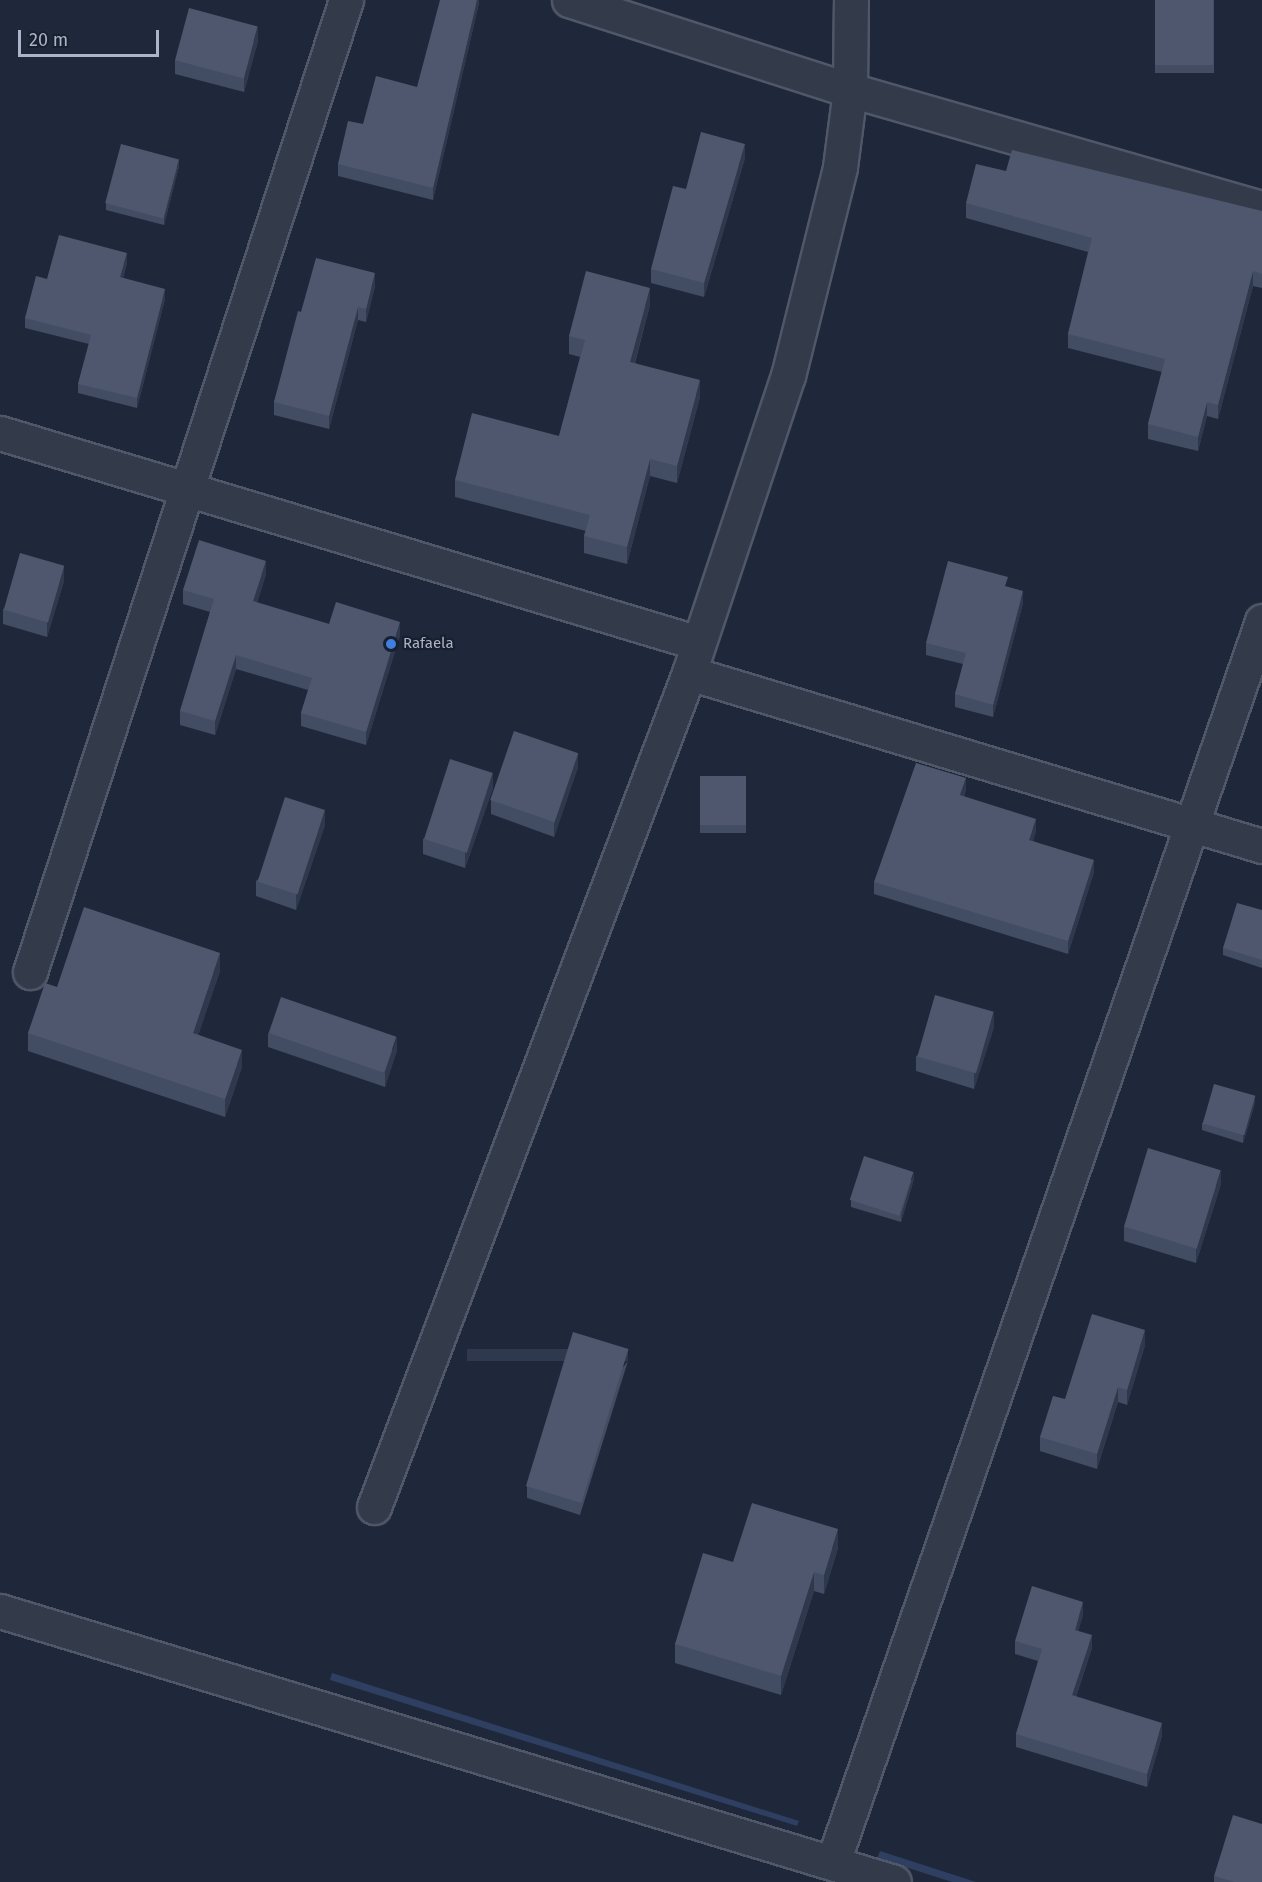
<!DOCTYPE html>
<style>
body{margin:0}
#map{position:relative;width:1262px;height:1882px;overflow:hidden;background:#1f283a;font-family:"Fira Sans",sans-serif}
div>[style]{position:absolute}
.water>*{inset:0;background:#2f3f61}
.roads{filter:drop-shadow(2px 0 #505768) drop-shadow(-2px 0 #505768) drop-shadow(0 2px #505768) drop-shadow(0 -2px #505768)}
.minor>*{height:33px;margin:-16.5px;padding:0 16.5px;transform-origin:16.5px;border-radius:16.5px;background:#333a4a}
.wall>*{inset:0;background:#424c62;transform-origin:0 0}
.shaded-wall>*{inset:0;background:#2f394d;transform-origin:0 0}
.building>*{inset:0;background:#4e576d;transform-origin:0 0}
.dots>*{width:16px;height:16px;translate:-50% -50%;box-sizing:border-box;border:3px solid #181f2f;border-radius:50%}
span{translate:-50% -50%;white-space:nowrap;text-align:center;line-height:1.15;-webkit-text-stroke:4.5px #181f2f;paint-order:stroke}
.poi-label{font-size:15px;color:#adb4c7}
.left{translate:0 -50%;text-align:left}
.scale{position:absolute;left:18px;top:30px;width:141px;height:27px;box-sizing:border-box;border:3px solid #adb4c7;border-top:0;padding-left:8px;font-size:18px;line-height:21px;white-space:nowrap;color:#adb4c7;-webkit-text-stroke:4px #181f2f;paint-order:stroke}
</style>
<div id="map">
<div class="water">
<div style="clip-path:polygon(332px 1673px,799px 1821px,797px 1826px,330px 1680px)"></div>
<div style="clip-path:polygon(880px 1851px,976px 1882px,952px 1882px,877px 1858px)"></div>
</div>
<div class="roads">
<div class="minor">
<div style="left:569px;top:0;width:295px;rotate:17.8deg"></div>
<div style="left:850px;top:90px;width:429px;rotate:16deg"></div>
<div style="left:0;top:433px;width:729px;rotate:16.74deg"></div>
<div style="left:689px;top:673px;width:599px;rotate:16.8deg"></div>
<div style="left:30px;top:972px;width:1022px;rotate:-71.99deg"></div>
<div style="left:374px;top:1507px;width:892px;rotate:-69.31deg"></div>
<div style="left:689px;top:673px;width:313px;rotate:-71.6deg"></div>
<div style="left:788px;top:376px;width:215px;rotate:-76deg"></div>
<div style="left:840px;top:167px;width:78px;rotate:-82.6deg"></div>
<div style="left:850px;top:90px;width:90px;rotate:-89.4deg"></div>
<div style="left:0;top:1611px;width:934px;rotate:16.86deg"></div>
<div style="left:833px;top:1862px;width:1313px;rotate:-70.93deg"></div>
</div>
</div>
<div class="wall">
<div style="clip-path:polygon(479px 0,479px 3px,433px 200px,338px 176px,338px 164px,363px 124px,417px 87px)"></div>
<div style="left:1155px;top:0;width:59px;height:73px"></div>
<div style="clip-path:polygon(258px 41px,244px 92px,175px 74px,175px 60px)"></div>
<div style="clip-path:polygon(745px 158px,704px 297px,651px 283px,651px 269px)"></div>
<div style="clip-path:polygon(179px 166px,164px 225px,106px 210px,106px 203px)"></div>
<div style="clip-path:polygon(1006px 171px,1262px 211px,1262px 288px,1253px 286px,1218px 419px,1207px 416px,1198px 451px,1148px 439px,1148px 424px,1162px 372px,1068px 348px,1068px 334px,1088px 252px,966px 218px,966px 203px)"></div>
<div style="clip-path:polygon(127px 263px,123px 278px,165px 299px,137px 408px,78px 393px,78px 384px,89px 344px,25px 328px,25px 318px,47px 279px)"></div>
<div style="clip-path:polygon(375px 286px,366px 322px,358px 320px,329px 429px,274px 415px,274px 402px,301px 312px)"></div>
<div style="clip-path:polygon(650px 305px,635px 363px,700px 397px,677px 483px,650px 476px,627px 564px,584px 553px,584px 536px,586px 531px,455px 497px,455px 480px,559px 436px,580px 357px,569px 354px,569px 336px)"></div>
<div style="clip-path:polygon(266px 574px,257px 603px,329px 624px,400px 635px,366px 745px,301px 726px,301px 713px,308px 690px,236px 669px,215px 735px,180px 725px,180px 711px,210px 612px,183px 604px,183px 590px)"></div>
<div style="clip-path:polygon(64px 581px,47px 637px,3px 624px,3px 609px)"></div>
<div style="clip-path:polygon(1008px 587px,1023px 603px,993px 717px,955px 707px,955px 694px,963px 664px,926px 655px,926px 643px)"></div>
<div style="clip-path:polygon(578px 767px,554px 837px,491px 814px,491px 800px)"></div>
<div style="left:746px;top:776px;width:57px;height:46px;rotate:90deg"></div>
<div style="clip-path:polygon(493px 788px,465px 868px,423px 854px,423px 839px)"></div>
<div style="clip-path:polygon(966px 790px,964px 797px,1036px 831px,1033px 841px,1094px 872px,1068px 954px,874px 894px,874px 882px)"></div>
<div style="clip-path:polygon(325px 825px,296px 910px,256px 896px,256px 881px)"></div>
<div style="clip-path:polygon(1262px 910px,1262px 968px,1223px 955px,1223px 948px)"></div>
<div style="clip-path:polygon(220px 971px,198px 1035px,242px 1067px,225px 1117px,28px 1051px,28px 1033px,57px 987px)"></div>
<div style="clip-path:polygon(994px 1027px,974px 1089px,916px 1071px,916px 1056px)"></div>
<div style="clip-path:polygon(268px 1033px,397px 1050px,385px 1087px,268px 1047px)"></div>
<div style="clip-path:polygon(1255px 1103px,1243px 1143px,1202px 1130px,1202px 1123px)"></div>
<div style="clip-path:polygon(914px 1179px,901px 1222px,851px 1207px,851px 1200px)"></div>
<div style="clip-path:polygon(1221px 1184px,1196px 1263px,1124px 1241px,1124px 1226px)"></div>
<div style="clip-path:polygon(1145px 1345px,1127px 1405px,1118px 1402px,1097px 1469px,1040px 1451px,1040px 1437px,1065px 1399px)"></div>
<div style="clip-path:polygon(628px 1361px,580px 1515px,527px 1498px,527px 1486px)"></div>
<div style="clip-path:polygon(838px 1548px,824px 1594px,814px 1591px,781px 1695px,675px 1663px,675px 1644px,733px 1562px)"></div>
<div style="clip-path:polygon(1083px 1615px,1078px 1631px,1092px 1648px,1076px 1697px,1162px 1736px,1147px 1787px,1016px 1747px,1016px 1734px,1038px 1661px,1015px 1654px,1015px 1641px)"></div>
<div style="clip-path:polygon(1214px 1876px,1262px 1882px,1214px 1882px)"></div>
</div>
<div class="shaded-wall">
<div style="clip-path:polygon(477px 0,479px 0,479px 3px,433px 200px,433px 188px)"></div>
<div style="clip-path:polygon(258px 26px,258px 41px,244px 92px,244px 78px)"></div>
<div style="clip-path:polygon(745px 144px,745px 158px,704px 297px,704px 283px)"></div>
<div style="clip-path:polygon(179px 159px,179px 166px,164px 225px,164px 218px)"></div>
<div style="clip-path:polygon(127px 253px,127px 263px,120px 287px,120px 277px)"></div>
<div style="clip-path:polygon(1253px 271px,1253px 286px,1218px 419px,1218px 405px)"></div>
<div style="clip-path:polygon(375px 273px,375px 286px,366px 322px,366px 309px)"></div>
<div style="clip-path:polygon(650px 288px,650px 305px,630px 379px,630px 362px)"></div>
<div style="clip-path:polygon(165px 289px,165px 299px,137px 408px,137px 398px)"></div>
<div style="clip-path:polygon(358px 307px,358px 320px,329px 429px,329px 416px)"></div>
<div style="clip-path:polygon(700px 380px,700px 397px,677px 483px,677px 466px)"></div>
<div style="clip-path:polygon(1207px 402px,1207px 416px,1198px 451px,1198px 437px)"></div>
<div style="clip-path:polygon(650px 459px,650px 476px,627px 564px,627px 547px)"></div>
<div style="clip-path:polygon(266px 561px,266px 574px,253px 615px,253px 601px)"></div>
<div style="clip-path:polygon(64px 566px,64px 581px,47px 637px,47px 623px)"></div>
<div style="clip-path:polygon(1023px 591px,1023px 603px,993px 717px,993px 705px)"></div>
<div style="clip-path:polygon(400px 622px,400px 635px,366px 745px,366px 732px)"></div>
<div style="clip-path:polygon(236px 655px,236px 669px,215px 735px,215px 721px)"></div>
<div style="clip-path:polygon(578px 753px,578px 767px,554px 837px,554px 822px)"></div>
<div style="clip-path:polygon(493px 773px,493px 788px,465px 868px,465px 853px)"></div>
<div style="clip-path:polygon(966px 778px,966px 790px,960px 808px,960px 795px)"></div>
<div style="clip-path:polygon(325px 810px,325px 825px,296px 910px,296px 895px)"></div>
<div style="clip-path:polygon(1036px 819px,1036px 831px,1029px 853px,1029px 840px)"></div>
<div style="clip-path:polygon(1094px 860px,1094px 872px,1068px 954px,1068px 941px)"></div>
<div style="clip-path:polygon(220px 953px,220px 971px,193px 1051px,193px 1033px)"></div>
<div style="clip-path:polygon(994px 1012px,994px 1027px,974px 1089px,974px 1074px)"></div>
<div style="clip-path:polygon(397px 1036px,397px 1050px,385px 1087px,385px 1072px)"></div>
<div style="clip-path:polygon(242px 1050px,242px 1067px,225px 1117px,225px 1099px)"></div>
<div style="clip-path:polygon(1255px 1096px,1255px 1103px,1243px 1143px,1243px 1135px)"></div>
<div style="clip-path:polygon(1221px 1170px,1221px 1184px,1196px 1263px,1196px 1249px)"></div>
<div style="clip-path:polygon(914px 1172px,914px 1179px,901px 1222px,901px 1215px)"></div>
<div style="clip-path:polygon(1145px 1330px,1145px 1345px,1127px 1405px,1127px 1390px)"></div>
<div style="left:628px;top:1349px;width:12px;height:161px;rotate:90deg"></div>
<div style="clip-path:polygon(1118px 1387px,1118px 1402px,1097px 1469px,1097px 1454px)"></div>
<div style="clip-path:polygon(838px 1529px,838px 1548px,824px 1594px,824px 1575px)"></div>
<div style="clip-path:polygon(814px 1572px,814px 1591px,781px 1695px,781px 1676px)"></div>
<div style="clip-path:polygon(1083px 1602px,1083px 1615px,1075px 1643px,1075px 1630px)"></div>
<div style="clip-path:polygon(1092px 1635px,1092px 1648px,1072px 1709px,1072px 1695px)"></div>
<div style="clip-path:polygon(1162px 1723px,1162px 1736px,1147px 1787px,1147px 1774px)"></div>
</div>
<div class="building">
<div style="clip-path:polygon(440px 0,477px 0,433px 188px,338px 164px,348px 121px,363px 124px,376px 76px,417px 87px)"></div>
<div style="left:1155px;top:0;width:58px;height:65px"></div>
<div style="left:189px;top:8px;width:71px;height:54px;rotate:15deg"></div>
<div style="clip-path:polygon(701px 132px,745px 144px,704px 283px,651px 269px,673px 186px,686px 189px)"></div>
<div style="left:121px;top:144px;width:60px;height:61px;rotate:15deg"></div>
<div style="clip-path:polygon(1012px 150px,1262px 211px,1262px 274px,1253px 271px,1218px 405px,1207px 402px,1198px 437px,1148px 424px,1165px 359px,1068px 334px,1092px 238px,966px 203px,976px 164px,1006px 171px)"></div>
<div style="clip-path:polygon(59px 235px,127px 253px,120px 277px,165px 289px,137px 398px,78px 384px,91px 335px,25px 318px,36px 276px,47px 279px)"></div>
<div style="clip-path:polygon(316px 258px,375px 273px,366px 309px,358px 307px,329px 416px,274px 402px,298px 311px,301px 312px)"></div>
<div style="clip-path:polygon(586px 271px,650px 288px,630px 362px,700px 380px,677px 466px,650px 459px,627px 547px,584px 536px,590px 515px,455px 480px,472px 413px,559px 436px,585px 340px,569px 336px)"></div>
<div style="clip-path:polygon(199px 540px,266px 561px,253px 601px,329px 624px,336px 602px,400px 622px,366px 732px,301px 713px,312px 678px,236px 655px,215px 721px,180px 711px,214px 599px,183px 590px)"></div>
<div style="left:20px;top:553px;width:46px;height:59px;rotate:16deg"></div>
<div style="clip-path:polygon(948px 561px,1008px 577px,1005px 586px,1023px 591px,993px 705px,955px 694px,966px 653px,926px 643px)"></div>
<div style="left:514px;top:731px;width:68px;height:73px;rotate:19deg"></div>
<div style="left:450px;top:759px;width:45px;height:84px;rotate:18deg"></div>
<div style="clip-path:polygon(916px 763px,966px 778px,960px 795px,1036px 819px,1029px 840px,1094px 860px,1068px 941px,874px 882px)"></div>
<div style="left:746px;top:776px;width:49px;height:46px;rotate:90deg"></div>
<div style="left:285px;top:797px;width:42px;height:89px;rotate:18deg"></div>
<div style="clip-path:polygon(1237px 903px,1262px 910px,1262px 960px,1223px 948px)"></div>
<div style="clip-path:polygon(84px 907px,220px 953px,193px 1033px,242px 1050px,225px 1099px,28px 1033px,45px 983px,57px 987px)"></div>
<div style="left:935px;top:995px;width:61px;height:64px;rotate:16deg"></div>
<div style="left:281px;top:997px;width:122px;height:38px;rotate:19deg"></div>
<div style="left:1214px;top:1084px;width:43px;height:41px;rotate:16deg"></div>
<div style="left:1148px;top:1148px;width:76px;height:82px;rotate:17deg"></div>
<div style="left:864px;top:1156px;width:52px;height:46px;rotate:18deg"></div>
<div style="clip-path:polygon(1092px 1314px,1145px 1330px,1127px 1390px,1118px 1387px,1097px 1454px,1040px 1437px,1053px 1396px,1065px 1399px)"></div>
<div style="left:573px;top:1332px;width:58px;height:161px;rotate:17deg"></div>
<div style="clip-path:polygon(752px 1503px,838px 1529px,824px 1575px,814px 1572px,781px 1676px,675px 1644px,703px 1553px,733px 1562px)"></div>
<div style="clip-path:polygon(1032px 1586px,1083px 1602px,1075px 1630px,1092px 1635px,1072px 1695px,1162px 1723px,1147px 1774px,1016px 1734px,1042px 1649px,1015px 1641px)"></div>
<div style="clip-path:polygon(1233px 1815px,1262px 1824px,1262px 1882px,1235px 1882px,1214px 1876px)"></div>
</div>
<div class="dots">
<div style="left:391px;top:644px;background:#3f7fe0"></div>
</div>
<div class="poi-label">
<span class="left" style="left:403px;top:644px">Rafaela</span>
</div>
<div class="scale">20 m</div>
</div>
